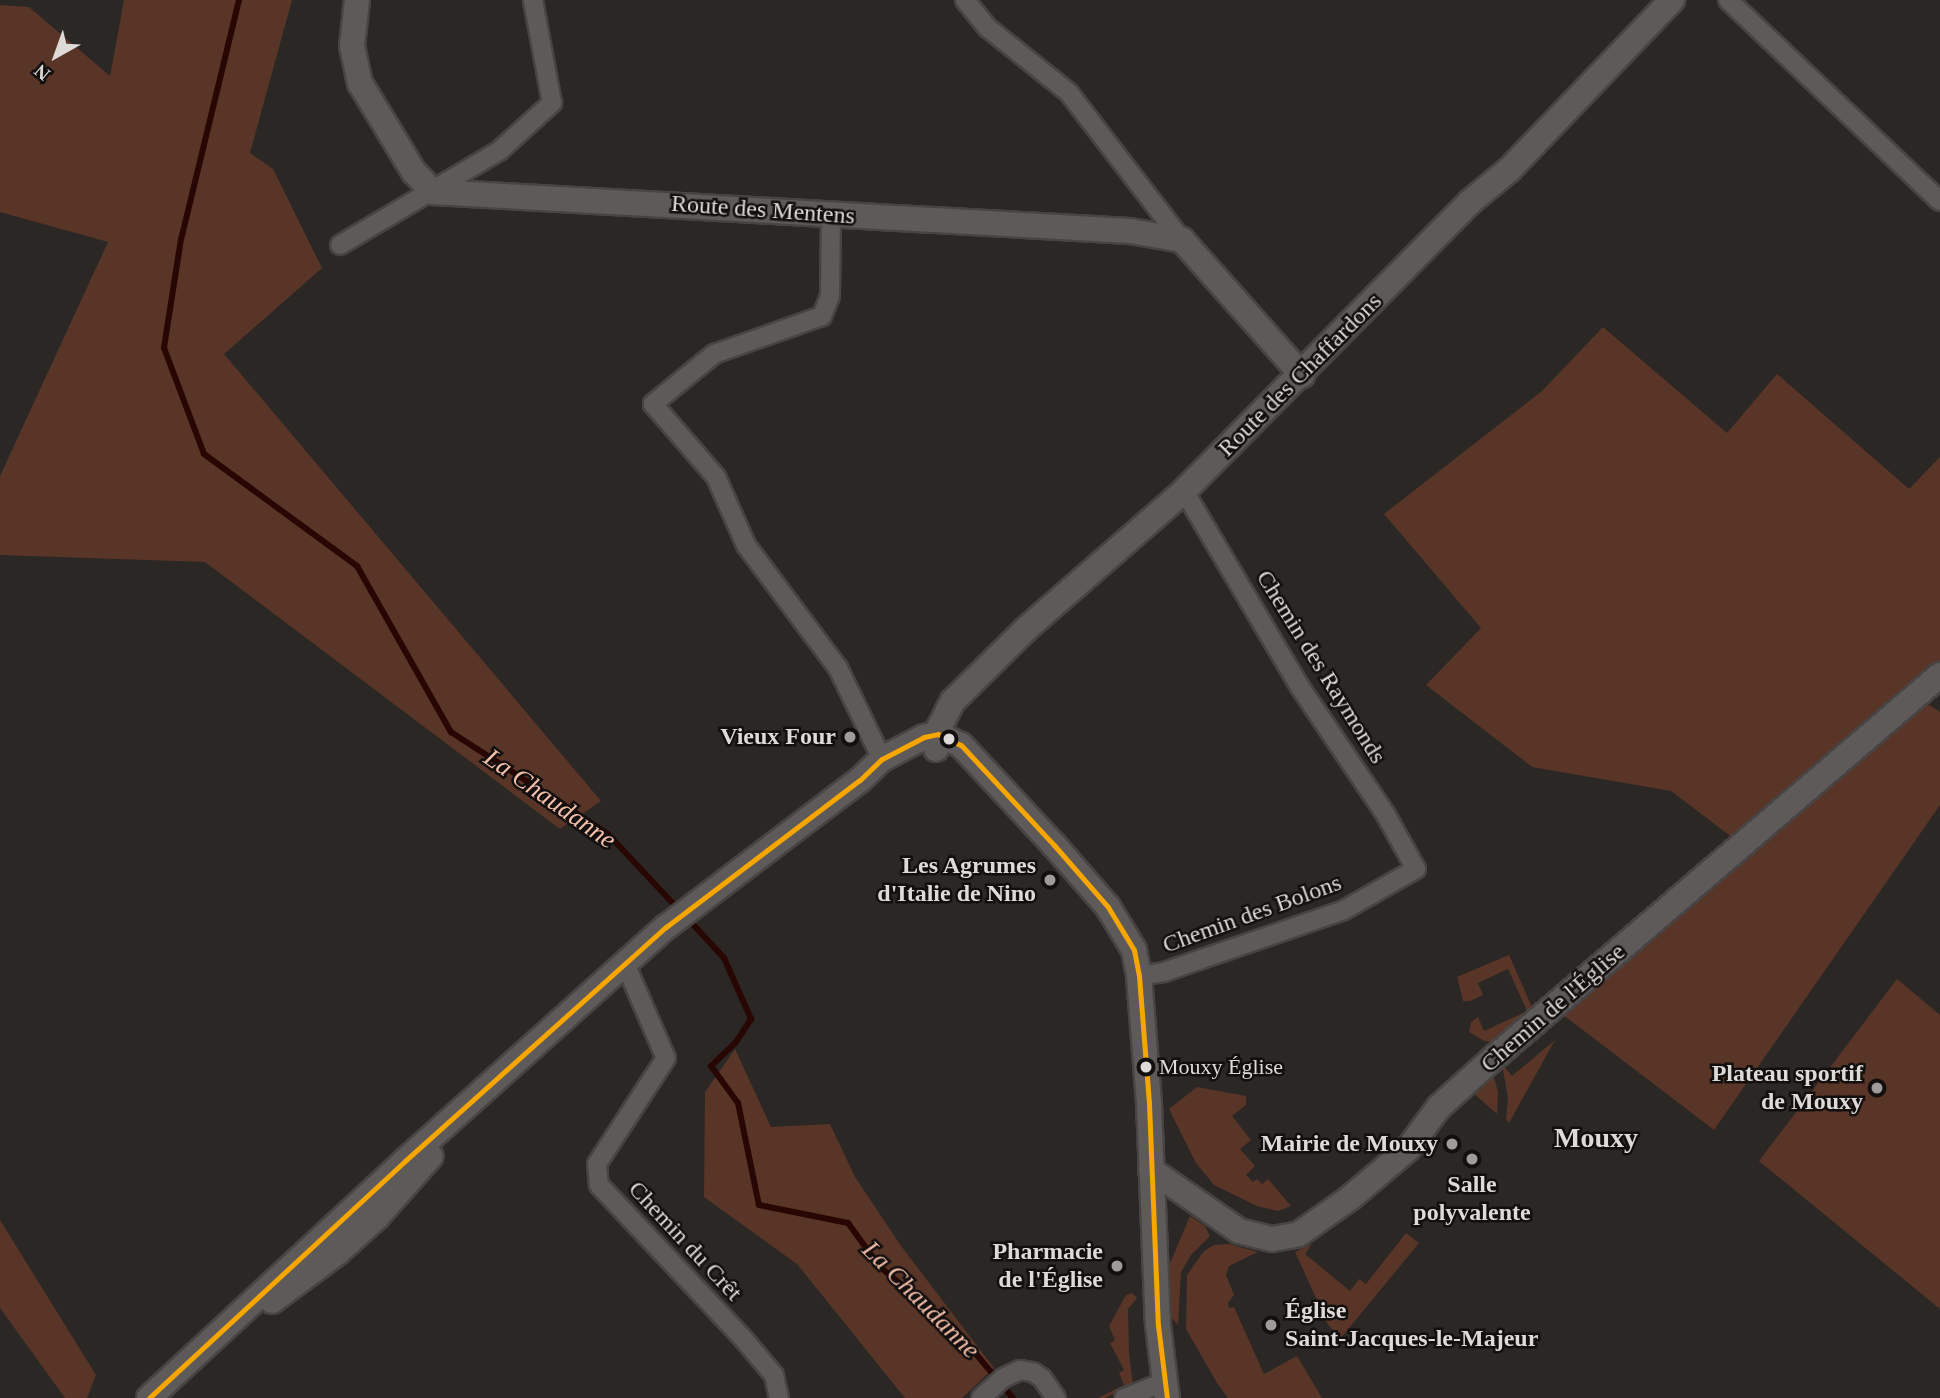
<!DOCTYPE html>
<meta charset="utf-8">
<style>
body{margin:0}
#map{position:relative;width:1940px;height:1398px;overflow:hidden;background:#2a2725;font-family:Georgia,serif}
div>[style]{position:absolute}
.green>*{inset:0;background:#593527}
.stream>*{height:6px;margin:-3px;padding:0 3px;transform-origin:3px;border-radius:3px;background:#280603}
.roads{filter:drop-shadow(2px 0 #474443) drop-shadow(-2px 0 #474443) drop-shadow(0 2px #474443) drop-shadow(0 -2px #474443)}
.street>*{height:18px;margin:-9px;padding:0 9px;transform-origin:9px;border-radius:9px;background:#5d5a59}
.secondary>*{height:24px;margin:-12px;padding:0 12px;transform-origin:12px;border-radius:12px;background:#5d5a59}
.bus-1>*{height:5px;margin:-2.5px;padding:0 2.5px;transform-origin:2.5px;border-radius:2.5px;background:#f7a600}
.dots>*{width:19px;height:19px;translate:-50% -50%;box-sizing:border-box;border:4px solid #120f0e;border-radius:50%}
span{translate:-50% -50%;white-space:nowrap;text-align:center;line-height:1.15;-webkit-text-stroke:5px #120f0e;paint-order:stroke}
.bus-label{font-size:22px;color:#dedad8}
.left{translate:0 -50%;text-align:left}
.street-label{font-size:24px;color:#dedad8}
.poi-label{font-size:24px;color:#dedad8;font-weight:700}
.right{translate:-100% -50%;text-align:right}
.water-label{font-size:26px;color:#f5bfaa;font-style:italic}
.quarter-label{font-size:28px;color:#dedad8;font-weight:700}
.north{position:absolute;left:21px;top:21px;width:70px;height:70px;-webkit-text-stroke:5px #120f0e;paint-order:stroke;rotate:220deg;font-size:19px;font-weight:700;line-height:28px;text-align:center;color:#dedad8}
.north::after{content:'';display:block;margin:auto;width:24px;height:32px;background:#dedad8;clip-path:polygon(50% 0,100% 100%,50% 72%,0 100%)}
</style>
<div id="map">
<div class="green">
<div style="clip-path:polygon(124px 0,292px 0,250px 153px,273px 169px,322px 268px,224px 354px,601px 801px,560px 829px,205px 562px,0 555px,0 476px,108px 242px,0 212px,0 5px,29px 7px,110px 76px)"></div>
<div style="clip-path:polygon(1603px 327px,1727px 433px,1777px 374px,1909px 489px,1940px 457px,1940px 690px,1926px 703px,1940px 712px,1940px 805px,1714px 1130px,1562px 1014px,1733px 838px,1671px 791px,1532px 767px,1426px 685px,1481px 628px,1384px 514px,1542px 391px)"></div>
<div style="clip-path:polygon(1509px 955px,1535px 1014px,1493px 1042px,1484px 1041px,1469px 1032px,1471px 1022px,1478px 1017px,1484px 1031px,1527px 1011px,1508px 969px,1478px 983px,1483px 995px,1470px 1001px,1463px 1001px,1457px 977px)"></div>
<div style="clip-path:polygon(1897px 979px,1940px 1015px,1940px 1309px,1759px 1161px)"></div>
<div style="clip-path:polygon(1555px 1040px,1509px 1123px,1506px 1119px,1508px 1098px,1502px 1064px,1512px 1076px)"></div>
<div style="clip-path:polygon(735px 1049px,771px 1127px,830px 1124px,855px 1177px,901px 1246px,994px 1368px,962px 1398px,905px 1398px,797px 1264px,704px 1197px,705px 1092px)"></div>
<div style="clip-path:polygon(1493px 1073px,1498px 1092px,1497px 1114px,1471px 1091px)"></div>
<div style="clip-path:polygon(1197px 1087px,1246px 1096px,1246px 1105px,1232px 1116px,1251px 1140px,1240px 1149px,1255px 1166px,1246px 1175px,1253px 1182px,1257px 1179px,1262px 1184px,1268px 1179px,1291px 1206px,1278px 1211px,1257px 1206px,1214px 1185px,1196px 1163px,1169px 1109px)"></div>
<div style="clip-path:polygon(1190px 1216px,1205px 1226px,1210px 1236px,1191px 1255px,1181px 1272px,1178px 1325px,1166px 1311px,1166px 1273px)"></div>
<div style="clip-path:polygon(0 1220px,96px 1375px,87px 1398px,65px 1398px,0 1308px)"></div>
<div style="clip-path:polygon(1406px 1233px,1419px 1243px,1340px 1339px,1319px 1313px,1322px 1311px,1295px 1252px,1312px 1244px,1305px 1254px,1350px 1291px,1359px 1279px,1366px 1284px)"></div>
<div style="clip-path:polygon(1229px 1244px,1258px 1252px,1229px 1266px,1226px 1275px,1234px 1295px,1228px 1303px,1229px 1308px,1234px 1307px,1264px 1374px,1297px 1356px,1322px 1398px,1228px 1398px,1217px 1383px,1186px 1329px,1187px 1275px,1204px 1251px,1214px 1245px)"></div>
<div style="clip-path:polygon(1132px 1293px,1137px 1298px,1128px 1309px,1129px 1354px,1133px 1384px,1105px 1398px,1098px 1398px,1124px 1385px,1119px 1373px,1124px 1370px,1110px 1343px,1115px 1340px,1109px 1326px,1126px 1295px)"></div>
</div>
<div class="stream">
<div style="left:239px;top:0;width:246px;rotate:103.6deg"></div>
<div style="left:181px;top:239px;width:110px;rotate:98.9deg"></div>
<div style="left:164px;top:348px;width:113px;rotate:69.3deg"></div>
<div style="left:204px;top:454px;width:190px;rotate:36.2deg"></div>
<div style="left:357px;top:566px;width:191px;rotate:60.5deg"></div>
<div style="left:451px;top:732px;width:187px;rotate:33deg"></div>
<div style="left:608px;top:834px;width:104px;rotate:46.9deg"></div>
<div style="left:687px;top:918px;width:54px;rotate:47.2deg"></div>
<div style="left:724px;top:958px;width:67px;rotate:66.1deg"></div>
<div style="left:751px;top:1019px;width:27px;rotate:123deg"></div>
<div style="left:736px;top:1042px;width:35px;rotate:136deg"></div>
<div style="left:711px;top:1066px;width:46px;rotate:53.9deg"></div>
<div style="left:738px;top:1103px;width:104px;rotate:78.4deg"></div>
<div style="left:759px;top:1205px;width:91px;rotate:11.4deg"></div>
<div style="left:848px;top:1223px;width:54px;rotate:54deg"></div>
<div style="left:880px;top:1267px;width:97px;rotate:39.6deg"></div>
<div style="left:955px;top:1329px;width:90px;rotate:50deg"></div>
</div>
<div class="roads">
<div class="street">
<div style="left:965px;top:0;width:36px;rotate:51deg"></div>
<div style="left:988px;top:28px;width:104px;rotate:38.7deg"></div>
<div style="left:1069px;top:93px;width:185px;rotate:52.5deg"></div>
<div style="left:1728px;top:0;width:292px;rotate:43.5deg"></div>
<div style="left:831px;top:214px;width:82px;rotate:90.7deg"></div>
<div style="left:830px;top:296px;width:22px;rotate:112deg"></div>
<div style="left:822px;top:316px;width:114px;rotate:160.6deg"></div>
<div style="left:714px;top:354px;width:79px;rotate:140.7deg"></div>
<div style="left:653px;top:404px;width:96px;rotate:49.2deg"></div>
<div style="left:716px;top:477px;width:74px;rotate:66.2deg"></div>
<div style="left:746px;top:545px;width:154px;rotate:53.2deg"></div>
<div style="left:838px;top:668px;width:101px;rotate:64.2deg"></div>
<div style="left:340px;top:245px;width:185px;rotate:-30.6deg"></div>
<div style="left:499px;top:151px;width:72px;rotate:-42.2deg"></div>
<div style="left:552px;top:103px;width:105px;rotate:-100.5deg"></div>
<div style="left:621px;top:966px;width:13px;rotate:45deg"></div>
<div style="left:630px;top:975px;width:90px;rotate:66.6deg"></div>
<div style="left:666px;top:1058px;width:126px;rotate:123.1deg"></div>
<div style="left:597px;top:1164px;width:21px;rotate:85deg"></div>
<div style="left:599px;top:1185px;width:207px;rotate:46.8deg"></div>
<div style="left:741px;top:1336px;width:51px;rotate:49.8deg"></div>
<div style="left:774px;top:1375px;width:24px;rotate:78deg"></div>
<div style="left:1139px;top:976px;width:25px;rotate:-9deg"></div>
<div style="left:1164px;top:972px;width:190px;rotate:-19deg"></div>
<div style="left:1344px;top:910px;width:83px;rotate:-29.7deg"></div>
<div style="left:1416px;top:869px;width:62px;rotate:-119.1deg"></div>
<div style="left:1386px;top:815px;width:154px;rotate:-123.9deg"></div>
<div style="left:1300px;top:687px;width:228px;rotate:-120.6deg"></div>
<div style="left:981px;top:1398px;width:30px;rotate:-42deg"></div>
<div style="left:1003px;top:1378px;width:19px;rotate:-25deg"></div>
<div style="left:1020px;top:1370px;width:13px;rotate:9deg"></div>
<div style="left:1033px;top:1372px;width:11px;rotate:34deg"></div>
<div style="left:1042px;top:1378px;width:24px;rotate:55deg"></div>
<div style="left:1124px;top:1398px;width:43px;rotate:-21.8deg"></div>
</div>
<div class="secondary">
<div style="left:357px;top:0;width:46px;rotate:96.2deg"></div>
<div style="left:352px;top:46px;width:38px;rotate:78deg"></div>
<div style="left:360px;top:83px;width:104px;rotate:58.8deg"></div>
<div style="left:414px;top:172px;width:28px;rotate:46deg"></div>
<div style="left:433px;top:192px;width:698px;rotate:3.2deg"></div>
<div style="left:1130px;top:231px;width:53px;rotate:9.8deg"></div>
<div style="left:1182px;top:240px;width:181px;rotate:48.4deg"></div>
<div style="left:936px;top:749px;width:21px;rotate:-82deg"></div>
<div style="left:939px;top:728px;width:30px;rotate:-63deg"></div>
<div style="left:953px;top:701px;width:103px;rotate:-44.6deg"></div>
<div style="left:1026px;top:629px;width:210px;rotate:-41.1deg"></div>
<div style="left:1184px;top:491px;width:407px;rotate:-45.3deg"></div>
<div style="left:1470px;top:202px;width:50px;rotate:-39.4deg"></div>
<div style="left:1509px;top:170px;width:236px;rotate:-46.2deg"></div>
<div style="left:1151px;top:1170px;width:107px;rotate:34.7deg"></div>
<div style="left:1239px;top:1231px;width:34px;rotate:14deg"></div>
<div style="left:1272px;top:1239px;width:27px;rotate:-10deg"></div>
<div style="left:1299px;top:1234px;width:62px;rotate:-35.2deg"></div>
<div style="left:1350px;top:1198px;width:76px;rotate:-40.2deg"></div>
<div style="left:1408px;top:1149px;width:52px;rotate:-53.6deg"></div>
<div style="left:1439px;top:1107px;width:78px;rotate:-41.9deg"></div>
<div style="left:1497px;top:1055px;width:584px;rotate:-40.62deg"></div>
<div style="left:272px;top:1301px;width:81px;rotate:-36.4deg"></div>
<div style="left:337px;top:1253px;width:54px;rotate:-42deg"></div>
<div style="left:377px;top:1217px;width:81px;rotate:-48.5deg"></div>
<div style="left:149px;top:1398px;width:350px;rotate:-42.8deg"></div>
<div style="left:406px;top:1160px;width:349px;rotate:-41.9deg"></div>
<div style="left:666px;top:927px;width:243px;rotate:-37.2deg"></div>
<div style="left:860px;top:780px;width:30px;rotate:-44deg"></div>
<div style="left:882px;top:759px;width:47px;rotate:-27.6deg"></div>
<div style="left:924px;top:737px;width:14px;rotate:-12deg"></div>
<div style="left:938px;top:734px;width:25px;rotate:26deg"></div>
<div style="left:961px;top:745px;width:137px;rotate:47.1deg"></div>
<div style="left:1054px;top:845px;width:82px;rotate:48.9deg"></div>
<div style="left:1108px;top:907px;width:50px;rotate:58.8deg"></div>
<div style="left:1134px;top:950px;width:26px;rotate:79deg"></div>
<div style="left:1139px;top:976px;width:128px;rotate:85.5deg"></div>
<div style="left:1149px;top:1104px;width:221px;rotate:87.7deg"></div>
<div style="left:1158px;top:1325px;width:74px;rotate:83deg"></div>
</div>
</div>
<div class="bus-1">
<div style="left:149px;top:1398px;width:350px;rotate:-42.8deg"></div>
<div style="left:406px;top:1160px;width:349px;rotate:-41.9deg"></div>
<div style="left:666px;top:927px;width:243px;rotate:-37.2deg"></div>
<div style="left:860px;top:780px;width:30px;rotate:-44deg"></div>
<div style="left:882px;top:759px;width:47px;rotate:-27.6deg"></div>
<div style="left:924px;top:737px;width:14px;rotate:-12deg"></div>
<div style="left:938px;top:734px;width:25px;rotate:26deg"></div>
<div style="left:961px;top:745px;width:137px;rotate:47.1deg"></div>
<div style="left:1054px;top:845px;width:82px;rotate:48.9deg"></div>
<div style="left:1108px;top:907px;width:50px;rotate:58.8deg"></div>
<div style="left:1134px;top:950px;width:26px;rotate:79deg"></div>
<div style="left:1139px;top:976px;width:128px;rotate:85.5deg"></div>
<div style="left:1149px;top:1104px;width:221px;rotate:87.7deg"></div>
<div style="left:1158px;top:1325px;width:74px;rotate:83deg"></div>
</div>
<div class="dots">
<div style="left:850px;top:737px;background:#9f9b99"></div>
<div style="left:949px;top:739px;background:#dedad8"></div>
<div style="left:1050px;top:880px;background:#9f9b99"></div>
<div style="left:1146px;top:1067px;background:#dedad8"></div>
<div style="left:1877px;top:1088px;background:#9f9b99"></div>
<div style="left:1452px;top:1144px;background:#9f9b99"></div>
<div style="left:1472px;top:1159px;background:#9f9b99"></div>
<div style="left:1117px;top:1266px;background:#9f9b99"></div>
<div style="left:1271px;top:1325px;background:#9f9b99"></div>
</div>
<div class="bus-label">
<span class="left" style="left:1159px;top:1067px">Mouxy Église</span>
</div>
<div class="street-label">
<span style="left:763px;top:210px;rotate:4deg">Route des Mentens</span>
<span style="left:1300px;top:375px;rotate:-45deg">Route des Chaffardons</span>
<span style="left:1321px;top:667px;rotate:58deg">Chemin des Raymonds</span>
<span style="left:1252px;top:914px;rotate:-20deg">Chemin des Bolons</span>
<span style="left:1553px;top:1008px;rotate:-41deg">Chemin de l'Église</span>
<span style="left:685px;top:1241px;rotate:47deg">Chemin du Crêt</span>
</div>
<div class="poi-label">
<span class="right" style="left:836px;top:737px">Vieux Four</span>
<span class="right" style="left:1036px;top:880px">Les Agrumes<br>d'Italie de Nino</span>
<span class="right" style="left:1863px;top:1088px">Plateau sportif<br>de Mouxy</span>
<span class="right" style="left:1438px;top:1144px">Mairie de Mouxy</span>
<span style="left:1472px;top:1199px">Salle<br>polyvalente</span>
<span class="right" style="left:1103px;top:1266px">Pharmacie<br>de l'Église</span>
<span class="left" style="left:1285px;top:1325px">Église<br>Saint-Jacques-le-Majeur</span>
</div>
<div class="water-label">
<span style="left:550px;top:799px;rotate:35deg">La Chaudanne</span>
<span style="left:921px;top:1300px;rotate:45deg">La Chaudanne</span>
</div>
<div class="quarter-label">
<span style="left:1596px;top:1138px">Mouxy</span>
</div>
<div class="north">N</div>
</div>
